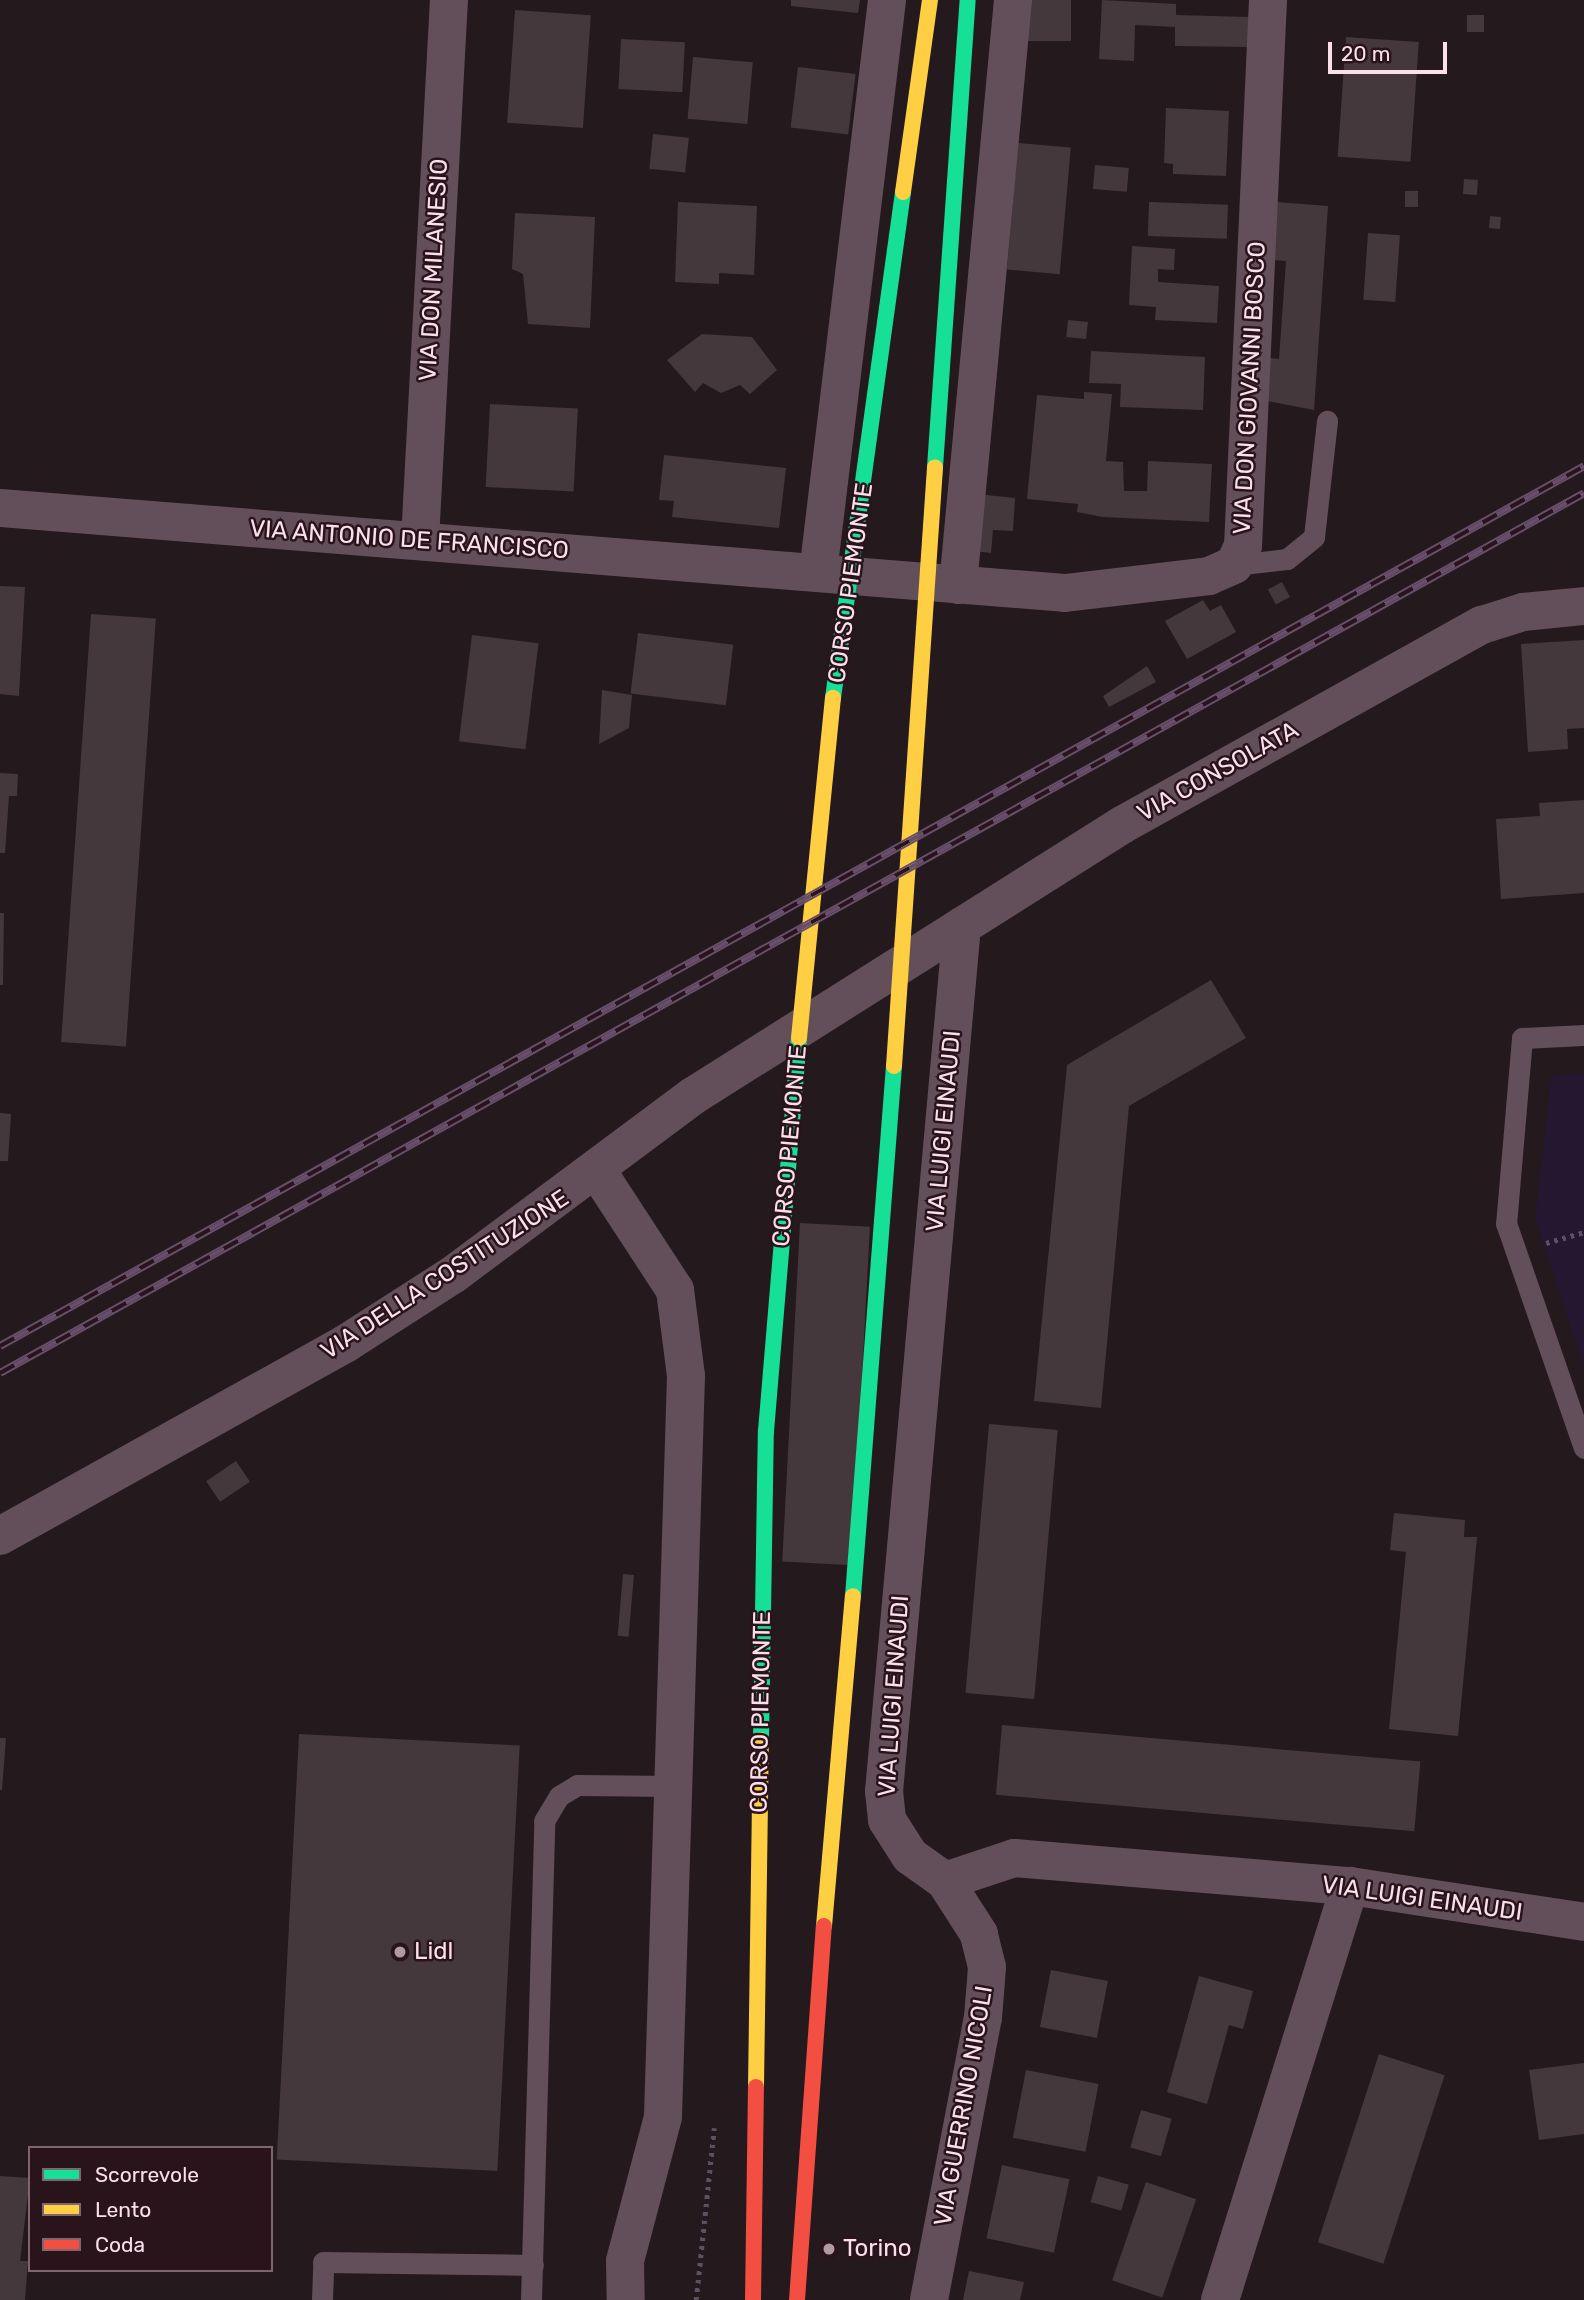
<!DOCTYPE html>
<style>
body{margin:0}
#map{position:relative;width:1584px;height:2300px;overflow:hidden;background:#24191d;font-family:Rubik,sans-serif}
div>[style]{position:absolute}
.green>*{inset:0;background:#23182f}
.building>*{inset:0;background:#45383c;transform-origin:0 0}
.path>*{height:4.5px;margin-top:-2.25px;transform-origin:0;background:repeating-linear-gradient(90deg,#604e62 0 3.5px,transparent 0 8.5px)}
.lane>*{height:21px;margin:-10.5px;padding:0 10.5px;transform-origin:10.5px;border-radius:10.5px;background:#634f59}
.street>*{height:38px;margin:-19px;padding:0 19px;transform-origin:19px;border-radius:19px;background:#634f59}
.fast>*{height:16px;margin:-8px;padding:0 8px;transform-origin:8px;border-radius:8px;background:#16e098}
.slow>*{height:16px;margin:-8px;padding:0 8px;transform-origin:8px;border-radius:8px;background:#ffcf43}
.jam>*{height:16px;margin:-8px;padding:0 8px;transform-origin:8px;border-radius:8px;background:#f24e42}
.rail>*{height:8px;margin-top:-4px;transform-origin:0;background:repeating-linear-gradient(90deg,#29141c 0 16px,#674e6a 0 32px);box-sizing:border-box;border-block:2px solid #674e6a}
.dots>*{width:19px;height:19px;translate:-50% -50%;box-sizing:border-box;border:4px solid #29141c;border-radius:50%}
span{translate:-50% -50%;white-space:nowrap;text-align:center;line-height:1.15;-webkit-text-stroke:5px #29141c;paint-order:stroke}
.street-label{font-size:24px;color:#fbe0ec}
.poi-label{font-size:24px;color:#fbe0ec}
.left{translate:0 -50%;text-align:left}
.legend{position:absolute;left:28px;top:2146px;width:245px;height:126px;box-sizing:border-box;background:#29141c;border:2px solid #7d666f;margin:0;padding:9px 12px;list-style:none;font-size:21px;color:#fbe0ec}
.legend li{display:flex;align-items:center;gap:14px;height:35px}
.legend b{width:35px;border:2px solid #7d666f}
.scale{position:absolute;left:1328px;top:42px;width:119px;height:32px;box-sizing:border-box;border:4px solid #fbe0ec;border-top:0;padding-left:9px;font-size:21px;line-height:24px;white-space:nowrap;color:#fbe0ec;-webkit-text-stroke:5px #29141c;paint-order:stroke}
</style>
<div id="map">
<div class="green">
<div style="clip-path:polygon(1584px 1074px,1584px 1368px,1535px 1219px,1551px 1076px)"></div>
</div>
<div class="building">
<div style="clip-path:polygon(791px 0,860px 0,858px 13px,791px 6px)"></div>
<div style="left:1024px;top:0;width:47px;height:41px"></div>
<div style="clip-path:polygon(1102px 0,1176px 4px,1176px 15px,1249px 17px,1248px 47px,1175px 46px,1175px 27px,1135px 25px,1134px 61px,1099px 59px)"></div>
<div style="left:515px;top:10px;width:76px;height:113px;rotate:4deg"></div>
<div style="left:1467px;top:15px;width:17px;height:17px"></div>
<div style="left:1346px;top:37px;width:73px;height:120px;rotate:4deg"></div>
<div style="left:621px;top:39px;width:64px;height:50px;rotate:3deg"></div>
<div style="left:693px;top:57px;width:60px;height:62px;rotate:5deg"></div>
<div style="left:798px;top:67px;width:58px;height:61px;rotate:7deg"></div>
<div style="clip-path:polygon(1166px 108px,1229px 111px,1226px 176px,1173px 174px,1173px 164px,1164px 163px)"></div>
<div style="left:653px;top:134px;width:36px;height:35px;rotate:6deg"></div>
<div style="left:1018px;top:143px;width:53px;height:127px;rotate:5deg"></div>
<div style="left:1095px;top:165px;width:34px;height:24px;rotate:5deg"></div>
<div style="left:1464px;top:179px;width:14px;height:15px;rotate:4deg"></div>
<div style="left:1405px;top:191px;width:13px;height:16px"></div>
<div style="clip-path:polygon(678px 202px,757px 206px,754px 275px,719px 273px,719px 284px,675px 282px)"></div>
<div style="left:1149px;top:202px;width:79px;height:34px;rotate:2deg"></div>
<div style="clip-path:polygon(1277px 202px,1328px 206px,1314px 410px,1267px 401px,1269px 358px,1279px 359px,1286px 261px,1273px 260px)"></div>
<div style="clip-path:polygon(515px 213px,595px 217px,590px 328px,528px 324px,523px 274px,512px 269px)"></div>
<div style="left:1490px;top:216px;width:11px;height:12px;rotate:5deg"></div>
<div style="left:1368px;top:233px;width:32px;height:67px;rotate:4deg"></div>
<div style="clip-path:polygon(1132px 246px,1175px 249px,1174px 270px,1158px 269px,1158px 282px,1219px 286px,1217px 323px,1155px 320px,1156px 307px,1129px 305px)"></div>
<div style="left:1068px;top:320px;width:20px;height:17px;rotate:6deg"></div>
<div style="clip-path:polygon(702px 334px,752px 337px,777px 370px,750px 394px,740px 385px,721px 393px,703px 383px,695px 392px,667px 360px)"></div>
<div style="clip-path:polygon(1091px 351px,1205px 357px,1203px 410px,1120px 407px,1121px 384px,1089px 383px)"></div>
<div style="clip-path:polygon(1084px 392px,1112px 394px,1106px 461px,1123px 462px,1124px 491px,1147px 491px,1148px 461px,1212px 464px,1209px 522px,1103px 517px,1077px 512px,1078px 504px,1027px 499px,1037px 395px,1084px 399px)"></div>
<div style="left:490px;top:404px;width:88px;height:83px;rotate:3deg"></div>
<div style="clip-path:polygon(664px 455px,786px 468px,779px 528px,672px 517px,674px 501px,659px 500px)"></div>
<div style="clip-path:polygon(977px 494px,1015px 498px,1013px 531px,993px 530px,991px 553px,974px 551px)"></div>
<div style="left:1282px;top:582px;width:17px;height:16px;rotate:62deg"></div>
<div style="clip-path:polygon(0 586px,25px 587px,19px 696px,0 694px)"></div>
<div style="clip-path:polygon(1203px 600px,1210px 611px,1221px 605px,1236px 632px,1187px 659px,1165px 621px)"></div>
<div style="left:91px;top:614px;width:65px;height:429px;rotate:4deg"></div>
<div style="left:638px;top:633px;width:96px;height:61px;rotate:7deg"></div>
<div style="left:472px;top:635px;width:67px;height:107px;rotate:7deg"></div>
<div style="clip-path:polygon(1584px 640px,1584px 728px,1567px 729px,1568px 749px,1528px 752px,1521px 644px)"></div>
<div style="clip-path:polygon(1147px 666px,1156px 682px,1109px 707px,1103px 696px)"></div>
<div style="clip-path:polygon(602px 690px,632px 695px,629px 728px,599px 744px)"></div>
<div style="clip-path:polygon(0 773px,18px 774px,17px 796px,9px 796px,5px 853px,0 853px)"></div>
<div style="clip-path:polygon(1584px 800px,1584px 893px,1501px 899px,1496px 819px,1540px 816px,1539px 803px)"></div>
<div style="clip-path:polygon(0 913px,4px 913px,3px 985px,0 985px)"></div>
<div style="clip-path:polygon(1211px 980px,1246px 1038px,1129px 1106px,1101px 1408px,1034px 1401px,1067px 1065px)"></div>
<div style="clip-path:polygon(0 1113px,11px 1114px,8px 1161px,0 1161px)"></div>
<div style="left:800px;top:1223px;width:70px;height:339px;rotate:3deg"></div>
<div style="left:989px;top:1424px;width:69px;height:270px;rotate:5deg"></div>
<div style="left:236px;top:1461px;width:25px;height:36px;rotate:56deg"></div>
<div style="clip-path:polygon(1394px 1513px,1465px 1520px,1464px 1537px,1477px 1537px,1458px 1736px,1389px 1729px,1406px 1552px,1390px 1550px)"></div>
<div style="left:623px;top:1574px;width:11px;height:62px;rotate:5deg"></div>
<div style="left:1002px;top:1725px;width:420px;height:70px;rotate:5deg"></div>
<div style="left:299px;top:1734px;width:221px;height:426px;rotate:3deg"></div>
<div style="clip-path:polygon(0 1738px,6px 1738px,2px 1790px,0 1790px)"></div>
<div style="left:1051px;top:1970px;width:58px;height:58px;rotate:11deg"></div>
<div style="clip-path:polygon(1199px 1976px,1253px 1991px,1243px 2029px,1229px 2025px,1207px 2104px,1167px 2092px)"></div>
<div style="left:1379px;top:2054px;width:69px;height:198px;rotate:18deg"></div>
<div style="clip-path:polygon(1584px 2063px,1584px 2134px,1539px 2140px,1529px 2070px)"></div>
<div style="left:1026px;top:2070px;width:74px;height:69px;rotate:11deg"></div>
<div style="left:1141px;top:2110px;width:32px;height:39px;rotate:16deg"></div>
<div style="left:1002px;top:2165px;width:69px;height:75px;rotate:12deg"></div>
<div style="clip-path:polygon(0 2176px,30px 2178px,20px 2261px,28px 2261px,25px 2300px,0 2300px)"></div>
<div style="left:1098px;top:2176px;width:32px;height:27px;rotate:16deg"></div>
<div style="left:1146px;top:2182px;width:53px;height:104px;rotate:19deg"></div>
<div style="clip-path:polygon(969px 2271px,1024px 2282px,1020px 2300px,963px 2300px)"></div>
</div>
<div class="path">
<div style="left:1546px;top:1243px;width:40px;rotate:-16deg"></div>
<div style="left:696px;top:2300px;width:173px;rotate:-84deg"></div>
</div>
<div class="lane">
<div style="left:1234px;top:565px;width:53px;rotate:-6.5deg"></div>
<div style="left:1287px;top:559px;width:35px;rotate:-39deg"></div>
<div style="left:1314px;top:537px;width:117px;rotate:-83.6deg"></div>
<div style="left:1584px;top:1035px;width:62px;rotate:177.2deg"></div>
<div style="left:1522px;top:1038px;width:186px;rotate:94.9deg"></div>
<div style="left:1506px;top:1223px;width:238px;rotate:70.9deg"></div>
<div style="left:322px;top:2300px;width:38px;rotate:-88deg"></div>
<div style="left:323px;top:2262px;width:210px;rotate:0.8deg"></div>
<div style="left:531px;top:2300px;width:479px;rotate:-88.4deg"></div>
<div style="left:544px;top:1821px;width:29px;rotate:-59deg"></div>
<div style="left:559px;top:1796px;width:21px;rotate:-31deg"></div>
<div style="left:577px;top:1785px;width:96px;rotate:0.6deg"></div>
</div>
<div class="street">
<div style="left:0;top:508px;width:1068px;rotate:4.56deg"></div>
<div style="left:1065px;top:593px;width:145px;rotate:-6.7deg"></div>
<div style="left:1209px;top:576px;width:27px;rotate:-24deg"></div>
<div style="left:1234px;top:565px;width:21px;rotate:-65deg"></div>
<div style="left:1243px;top:546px;width:547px;rotate:-87.38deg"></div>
<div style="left:420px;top:540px;width:541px;rotate:-86.93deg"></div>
<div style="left:818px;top:573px;width:577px;rotate:-83.13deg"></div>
<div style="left:958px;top:585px;width:588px;rotate:-84.63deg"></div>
<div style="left:962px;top:926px;width:869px;rotate:95.15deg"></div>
<div style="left:884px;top:1791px;width:29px;rotate:84deg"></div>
<div style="left:887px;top:1820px;width:43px;rotate:57.4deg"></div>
<div style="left:910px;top:1856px;width:43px;rotate:35.5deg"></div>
<div style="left:945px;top:1881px;width:73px;rotate:-18.4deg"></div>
<div style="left:1014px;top:1858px;width:337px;rotate:4.8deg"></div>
<div style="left:1350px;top:1886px;width:237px;rotate:8.7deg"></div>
<div style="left:598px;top:1172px;width:141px;rotate:56.9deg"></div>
<div style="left:675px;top:1290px;width:87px;rotate:82.7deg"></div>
<div style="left:686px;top:1376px;width:741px;rotate:91.78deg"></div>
<div style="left:663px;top:2117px;width:149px;rotate:104.8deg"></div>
<div style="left:625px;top:2261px;width:39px;rotate:89deg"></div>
<div style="left:0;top:1536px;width:395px;rotate:-29.1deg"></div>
<div style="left:345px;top:1344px;width:130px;rotate:-32.7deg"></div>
<div style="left:454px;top:1274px;width:298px;rotate:-36.7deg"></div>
<div style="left:693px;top:1096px;width:507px;rotate:-32.28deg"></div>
<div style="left:1122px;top:825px;width:412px;rotate:-29.1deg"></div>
<div style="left:1482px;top:625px;width:43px;rotate:-17.6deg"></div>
<div style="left:1523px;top:612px;width:61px;rotate:-5.6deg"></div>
<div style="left:929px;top:2300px;width:287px;rotate:-79.2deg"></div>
<div style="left:983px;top:2018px;width:51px;rotate:-85.5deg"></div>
<div style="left:987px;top:1967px;width:34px;rotate:-104deg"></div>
<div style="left:979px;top:1934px;width:63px;rotate:-122.7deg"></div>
<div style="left:1220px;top:2300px;width:434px;rotate:-72.6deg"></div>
</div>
<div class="fast">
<div style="left:935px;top:467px;width:468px;rotate:-86deg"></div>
<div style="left:833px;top:698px;width:511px;rotate:-82.12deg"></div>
<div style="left:853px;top:1596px;width:532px;rotate:-85.58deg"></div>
<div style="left:761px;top:1740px;width:309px;rotate:-89.1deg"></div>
<div style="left:766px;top:1431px;width:394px;rotate:-85.2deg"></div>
</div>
<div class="slow">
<div style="left:903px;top:192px;width:194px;rotate:-82deg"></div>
<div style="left:799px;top:1038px;width:342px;rotate:-84.3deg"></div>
<div style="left:894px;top:1066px;width:600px;rotate:-86.08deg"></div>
<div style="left:824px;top:1926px;width:331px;rotate:-85deg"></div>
<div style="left:756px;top:2087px;width:347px;rotate:-89.2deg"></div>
</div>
<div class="jam">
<div style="left:753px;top:2300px;width:213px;rotate:-89.2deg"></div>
<div style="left:797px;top:2300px;width:375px;rotate:-85.9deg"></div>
</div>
<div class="rail">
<div style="left:0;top:1346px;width:1812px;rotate:-29.05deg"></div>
<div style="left:0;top:1373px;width:1812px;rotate:-29.05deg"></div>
</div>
<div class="dots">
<div style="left:400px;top:1952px;background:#b09aa4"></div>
<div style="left:829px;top:2249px;background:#b09aa4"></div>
</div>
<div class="street-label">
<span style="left:434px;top:270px;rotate:-87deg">VIA DON MILANESIO</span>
<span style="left:1250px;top:388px;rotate:-87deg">VIA DON GIOVANNI BOSCO</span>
<span style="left:409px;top:540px;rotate:4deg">VIA ANTONIO DE FRANCISCO</span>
<span style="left:851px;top:583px;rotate:-82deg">CORSO PIEMONTE</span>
<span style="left:1218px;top:772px;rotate:-29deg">VIA CONSOLATA</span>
<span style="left:944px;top:1131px;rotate:-85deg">VIA LUIGI EINAUDI</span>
<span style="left:790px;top:1146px;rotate:-85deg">CORSO PIEMONTE</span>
<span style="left:445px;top:1275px;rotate:-33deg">VIA DELLA COSTITUZIONE</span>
<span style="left:894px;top:1696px;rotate:-86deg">VIA LUIGI EINAUDI</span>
<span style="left:761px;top:1712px;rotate:-89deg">CORSO PIEMONTE</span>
<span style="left:1422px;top:1899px;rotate:8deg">VIA LUIGI EINAUDI</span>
<span style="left:964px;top:2106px;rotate:-80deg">VIA GUERRINO NICOLI</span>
</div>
<div class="poi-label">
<span class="left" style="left:414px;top:1952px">Lidl</span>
<span class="left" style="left:843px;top:2249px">Torino</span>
</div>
<ul class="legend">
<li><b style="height:9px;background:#16e098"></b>Scorrevole</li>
<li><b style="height:9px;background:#ffcf43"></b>Lento</li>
<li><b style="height:9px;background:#f24e42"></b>Coda</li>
</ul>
<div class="scale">20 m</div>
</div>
